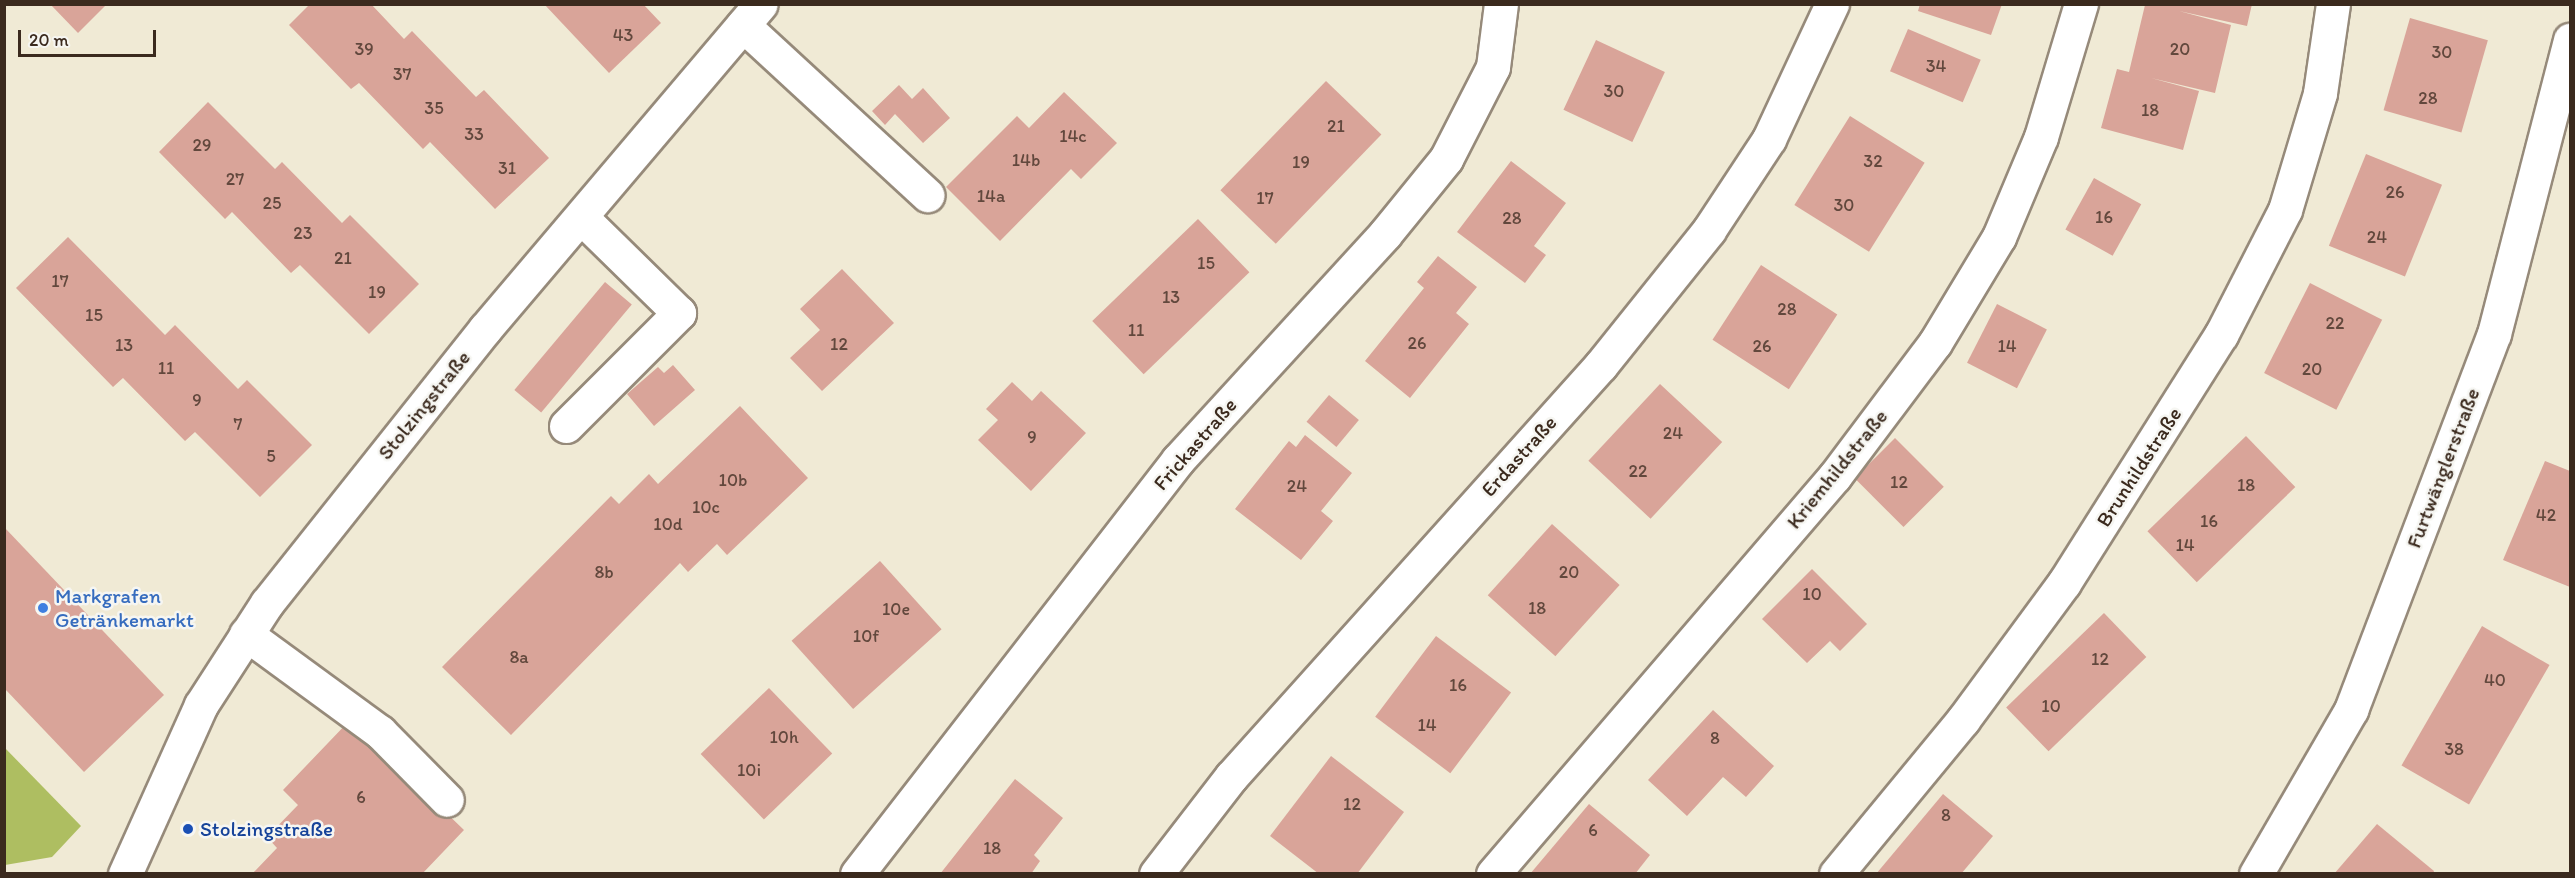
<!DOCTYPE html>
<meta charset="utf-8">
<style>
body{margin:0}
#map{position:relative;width:2575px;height:878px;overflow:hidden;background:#f0ead5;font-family:Itim,sans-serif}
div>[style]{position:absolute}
.green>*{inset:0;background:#aebe61}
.building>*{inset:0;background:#d9a499;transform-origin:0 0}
.roads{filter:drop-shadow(2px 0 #968a7a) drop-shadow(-2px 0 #968a7a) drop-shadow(0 2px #968a7a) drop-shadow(0 -2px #968a7a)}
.minor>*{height:33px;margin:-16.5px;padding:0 16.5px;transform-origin:16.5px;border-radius:16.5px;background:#fff}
.dots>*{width:16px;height:16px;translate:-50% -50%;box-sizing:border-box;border:3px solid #f6f6f2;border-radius:50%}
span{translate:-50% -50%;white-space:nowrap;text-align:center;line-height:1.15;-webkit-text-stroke:5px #f6f6f2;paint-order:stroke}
.number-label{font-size:18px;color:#62483d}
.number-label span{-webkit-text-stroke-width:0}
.street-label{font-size:21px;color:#3b2a1e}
.shop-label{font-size:21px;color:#366cbe}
.left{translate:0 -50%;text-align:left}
.transit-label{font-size:21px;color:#164399}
.frame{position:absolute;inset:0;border:6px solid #3b2a1e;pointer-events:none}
.scale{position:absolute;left:18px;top:30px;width:138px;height:27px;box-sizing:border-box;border:3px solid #3b2a1e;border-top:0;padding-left:8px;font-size:18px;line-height:21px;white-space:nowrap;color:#3b2a1e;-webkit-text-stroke:4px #f6f6f2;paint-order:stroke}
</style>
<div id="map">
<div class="green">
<div style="clip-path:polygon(5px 748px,81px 826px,52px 857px,5px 865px)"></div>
</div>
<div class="building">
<div style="clip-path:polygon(50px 4px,107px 4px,78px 33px)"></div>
<div style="clip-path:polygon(310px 4px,371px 4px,404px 39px,412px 31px,476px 97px,484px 90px,549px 158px,495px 209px,430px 142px,423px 149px,359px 83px,351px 89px,289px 25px)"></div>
<div style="clip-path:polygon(544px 4px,643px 4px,661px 23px,609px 73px)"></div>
<div style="clip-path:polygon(1920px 4px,2002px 4px,1991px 35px,1918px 11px)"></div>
<div style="clip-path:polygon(2252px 4px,2247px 26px,2179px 11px,2231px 25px,2215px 93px,2151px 78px,2199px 91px,2183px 150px,2101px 128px,2117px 69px,2129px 72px,2145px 5px)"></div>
<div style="left:2410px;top:18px;width:81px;height:96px;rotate:16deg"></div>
<div style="left:1908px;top:29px;width:79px;height:46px;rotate:23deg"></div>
<div style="left:1596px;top:40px;width:76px;height:77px;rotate:25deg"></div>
<div style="left:1326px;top:81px;width:77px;height:152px;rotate:44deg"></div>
<div style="clip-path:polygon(899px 85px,912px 99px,923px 88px,950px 118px,923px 143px,895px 114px,885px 125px,872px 111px)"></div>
<div style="clip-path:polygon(1064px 92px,1117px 143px,1081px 179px,1071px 169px,1000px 241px,946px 187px,1017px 116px,1029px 128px)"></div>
<div style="clip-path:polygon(208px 102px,275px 169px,282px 162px,342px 223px,350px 215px,419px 284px,369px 334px,300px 265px,291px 273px,232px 212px,225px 219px,159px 152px)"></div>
<div style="left:1850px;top:116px;width:88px;height:105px;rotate:32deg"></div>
<div style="left:2366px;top:154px;width:82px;height:99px;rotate:22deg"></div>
<div style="clip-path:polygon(1511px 161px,1566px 203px,1534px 246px,1546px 255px,1525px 283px,1457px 232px)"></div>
<div style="left:2094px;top:178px;width:54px;height:59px;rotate:29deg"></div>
<div style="left:1198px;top:219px;width:74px;height:147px;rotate:46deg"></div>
<div style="clip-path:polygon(68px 237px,165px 335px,175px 325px,238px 389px,247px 380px,312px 445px,260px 497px,195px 432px,185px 441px,123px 378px,113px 387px,16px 288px)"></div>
<div style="clip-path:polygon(1438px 256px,1477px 287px,1456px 313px,1469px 324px,1410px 398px,1365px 361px,1424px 288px,1417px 282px)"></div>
<div style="left:1761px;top:265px;width:91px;height:89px;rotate:33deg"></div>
<div style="clip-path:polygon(842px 269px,894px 323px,822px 391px,790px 358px,820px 330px,800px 309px)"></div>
<div style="left:605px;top:282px;width:35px;height:141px;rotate:40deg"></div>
<div style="left:2310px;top:283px;width:81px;height:101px;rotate:27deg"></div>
<div style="left:1997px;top:304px;width:56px;height:66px;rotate:27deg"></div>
<div style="clip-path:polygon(673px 365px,695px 390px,654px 426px,627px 394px,658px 367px,664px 373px)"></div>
<div style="clip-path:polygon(1012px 382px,1032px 401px,1041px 391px,1086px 433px,1031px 491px,978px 440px,998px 420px,986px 409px)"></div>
<div style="left:1660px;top:384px;width:85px;height:105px;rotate:43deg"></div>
<div style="left:1329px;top:395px;width:39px;height:35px;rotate:40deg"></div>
<div style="clip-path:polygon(740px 406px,808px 478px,727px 555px,717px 544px,688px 572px,680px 563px,511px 735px,442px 667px,611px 496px,619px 504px,649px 474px,658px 484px)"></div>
<div style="clip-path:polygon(1305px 435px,1352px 473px,1321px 511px,1333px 521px,1301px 560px,1235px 509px,1289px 441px,1296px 447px)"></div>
<div style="left:2246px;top:436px;width:71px;height:137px;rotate:46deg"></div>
<div style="left:1895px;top:438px;width:69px;height:57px;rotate:45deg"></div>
<div style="clip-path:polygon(2545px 461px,2570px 471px,2570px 587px,2503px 560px)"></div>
<div style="left:1552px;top:524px;width:91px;height:96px;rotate:42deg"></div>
<div style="clip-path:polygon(5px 528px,164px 695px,84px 772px,5px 689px)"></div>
<div style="left:880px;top:561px;width:92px;height:119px;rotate:48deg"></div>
<div style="clip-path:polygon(1812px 569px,1867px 624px,1840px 651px,1830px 641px,1807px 663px,1762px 619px)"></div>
<div style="left:2104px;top:613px;width:61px;height:136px;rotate:46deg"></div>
<div style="left:2482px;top:626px;width:78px;height:161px;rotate:30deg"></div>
<div style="left:1436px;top:636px;width:94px;height:101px;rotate:37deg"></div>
<div style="left:769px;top:688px;width:91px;height:95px;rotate:46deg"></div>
<div style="clip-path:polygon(1713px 710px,1774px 766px,1746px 797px,1723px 777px,1687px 816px,1648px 780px)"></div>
<div style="clip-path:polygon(350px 720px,464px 830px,422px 874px,252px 874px,277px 848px,267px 837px,298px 805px,283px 790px)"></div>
<div style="clip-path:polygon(1331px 756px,1404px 812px,1357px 874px,1319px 874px,1270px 836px)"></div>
<div style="clip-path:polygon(1015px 779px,1063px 818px,1034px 855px,1040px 861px,1031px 874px,940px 874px)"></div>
<div style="clip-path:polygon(1943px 794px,1993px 836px,1961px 874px,1876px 874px)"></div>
<div style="clip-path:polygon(1589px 804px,1650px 855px,1635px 874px,1530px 874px)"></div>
<div style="clip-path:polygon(2377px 824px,2434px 871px,2433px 874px,2334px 874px)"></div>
</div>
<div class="roads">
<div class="minor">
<div style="left:743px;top:25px;width:251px;rotate:42.7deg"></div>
<div style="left:566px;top:426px;width:160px;rotate:-45deg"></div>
<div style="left:679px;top:313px;width:137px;rotate:-135.6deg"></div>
<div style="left:246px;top:634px;width:166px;rotate:36.2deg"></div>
<div style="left:380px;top:732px;width:95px;rotate:45.4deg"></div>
<div style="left:125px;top:874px;width:185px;rotate:-65.8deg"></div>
<div style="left:201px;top:705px;width:121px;rotate:-57.1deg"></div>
<div style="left:267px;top:603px;width:350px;rotate:-51.5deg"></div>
<div style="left:485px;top:329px;width:426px;rotate:-49.7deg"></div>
<div style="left:857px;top:874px;width:524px;rotate:-52.21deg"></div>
<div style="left:1178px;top:460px;width:306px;rotate:-47.5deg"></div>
<div style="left:1385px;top:234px;width:97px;rotate:-50.9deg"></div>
<div style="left:1446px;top:159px;width:103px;rotate:-62.9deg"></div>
<div style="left:1493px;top:67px;width:64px;rotate:-82.8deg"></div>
<div style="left:1156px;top:874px;width:123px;rotate:-52.3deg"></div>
<div style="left:1231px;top:777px;width:554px;rotate:-48.07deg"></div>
<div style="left:1601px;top:365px;width:173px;rotate:-51.3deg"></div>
<div style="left:1709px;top:230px;width:109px;rotate:-56.6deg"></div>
<div style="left:1769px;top:139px;width:149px;rotate:-65deg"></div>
<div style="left:1493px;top:874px;width:525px;rotate:-49.33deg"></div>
<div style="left:1835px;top:476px;width:166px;rotate:-53.1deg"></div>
<div style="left:1935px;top:343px;width:124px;rotate:-58.9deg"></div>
<div style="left:1999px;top:237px;width:108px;rotate:-67.2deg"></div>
<div style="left:2041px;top:137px;width:139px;rotate:-73.3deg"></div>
<div style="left:1836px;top:874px;width:200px;rotate:-50.5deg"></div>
<div style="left:1963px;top:720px;width:170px;rotate:-53.6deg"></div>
<div style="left:2064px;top:583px;width:294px;rotate:-57.7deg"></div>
<div style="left:2221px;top:335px;width:140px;rotate:-62.9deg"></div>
<div style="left:2285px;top:210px;width:122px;rotate:-73.3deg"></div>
<div style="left:2320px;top:93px;width:90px;rotate:-81.7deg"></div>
<div style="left:2256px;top:874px;width:190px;rotate:-59.9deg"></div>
<div style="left:2351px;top:710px;width:402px;rotate:-69.2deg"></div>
<div style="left:2494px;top:334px;width:304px;rotate:-75.5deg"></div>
</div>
</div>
<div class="dots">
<div style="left:43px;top:608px;background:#3f7fe0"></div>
<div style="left:188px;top:829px;background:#1a4fb4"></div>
</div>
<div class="number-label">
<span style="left:623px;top:35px">43</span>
<span style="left:364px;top:49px">39</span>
<span style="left:2180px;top:49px">20</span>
<span style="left:2442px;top:52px">30</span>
<span style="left:1936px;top:66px">34</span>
<span style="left:402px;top:74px">37</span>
<span style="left:1614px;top:91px">30</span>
<span style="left:2428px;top:98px">28</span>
<span style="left:434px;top:108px">35</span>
<span style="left:2150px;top:110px">18</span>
<span style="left:1336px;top:126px">21</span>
<span style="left:474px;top:134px">33</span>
<span style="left:1073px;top:136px">14c</span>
<span style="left:202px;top:145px">29</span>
<span style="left:1026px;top:160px">14b</span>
<span style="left:1873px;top:161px">32</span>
<span style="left:1301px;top:162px">19</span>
<span style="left:507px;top:168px">31</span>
<span style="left:235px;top:179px">27</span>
<span style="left:2395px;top:192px">26</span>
<span style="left:991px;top:196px">14a</span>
<span style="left:1265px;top:198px">17</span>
<span style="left:272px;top:203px">25</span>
<span style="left:1844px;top:205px">30</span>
<span style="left:2104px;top:217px">16</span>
<span style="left:1512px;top:218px">28</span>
<span style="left:303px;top:233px">23</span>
<span style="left:2377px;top:237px">24</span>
<span style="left:343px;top:258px">21</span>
<span style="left:1206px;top:263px">15</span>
<span style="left:60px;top:281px">17</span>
<span style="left:377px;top:292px">19</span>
<span style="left:1171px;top:297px">13</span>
<span style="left:1787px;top:309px">28</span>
<span style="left:94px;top:315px">15</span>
<span style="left:2335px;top:323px">22</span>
<span style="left:1136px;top:330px">11</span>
<span style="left:1417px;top:343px">26</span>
<span style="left:839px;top:344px">12</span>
<span style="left:124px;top:345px">13</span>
<span style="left:1762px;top:346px">26</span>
<span style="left:2007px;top:346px">14</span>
<span style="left:166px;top:368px">11</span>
<span style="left:2312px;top:369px">20</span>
<span style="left:197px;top:400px">9</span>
<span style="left:238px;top:424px">7</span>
<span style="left:1673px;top:433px">24</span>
<span style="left:1032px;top:437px">9</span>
<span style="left:271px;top:456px">5</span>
<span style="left:1638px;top:471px">22</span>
<span style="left:733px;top:480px">10b</span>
<span style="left:1899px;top:482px">12</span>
<span style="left:2246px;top:485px">18</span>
<span style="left:1297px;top:486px">24</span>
<span style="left:706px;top:507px">10c</span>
<span style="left:2546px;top:515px">42</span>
<span style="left:2209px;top:521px">16</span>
<span style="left:668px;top:524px">10d</span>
<span style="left:2185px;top:545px">14</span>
<span style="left:604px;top:572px">8b</span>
<span style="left:1569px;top:572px">20</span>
<span style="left:1812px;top:594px">10</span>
<span style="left:1537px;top:608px">18</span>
<span style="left:896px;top:609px">10e</span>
<span style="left:866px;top:636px">10f</span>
<span style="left:519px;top:657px">8a</span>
<span style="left:2100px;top:659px">12</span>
<span style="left:2495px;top:680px">40</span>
<span style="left:1458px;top:685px">16</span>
<span style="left:2051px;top:706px">10</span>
<span style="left:1427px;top:725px">14</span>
<span style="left:784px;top:737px">10h</span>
<span style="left:1715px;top:738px">8</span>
<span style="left:2454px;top:749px">38</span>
<span style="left:749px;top:770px">10i</span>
<span style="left:361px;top:797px">6</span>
<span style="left:1352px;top:804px">12</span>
<span style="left:1946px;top:815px">8</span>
<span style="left:1593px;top:830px">6</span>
<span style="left:992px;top:848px">18</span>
</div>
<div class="street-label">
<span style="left:424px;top:405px;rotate:-51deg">Stolzingstraße</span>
<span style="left:1195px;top:444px;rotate:-49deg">Frickastraße</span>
<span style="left:1519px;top:456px;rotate:-48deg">Erdastraße</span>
<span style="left:2139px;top:467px;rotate:-57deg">Brunhildstraße</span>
<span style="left:2443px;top:468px;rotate:-69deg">Furtwänglerstraße</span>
<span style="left:1837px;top:469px;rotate:-51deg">Kriemhildstraße</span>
</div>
<div class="shop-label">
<span class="left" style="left:55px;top:608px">Markgrafen<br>Getränkemarkt</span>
</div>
<div class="transit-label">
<span class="left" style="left:200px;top:829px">Stolzingstraße</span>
</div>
<div class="frame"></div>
<div class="scale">20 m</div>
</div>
